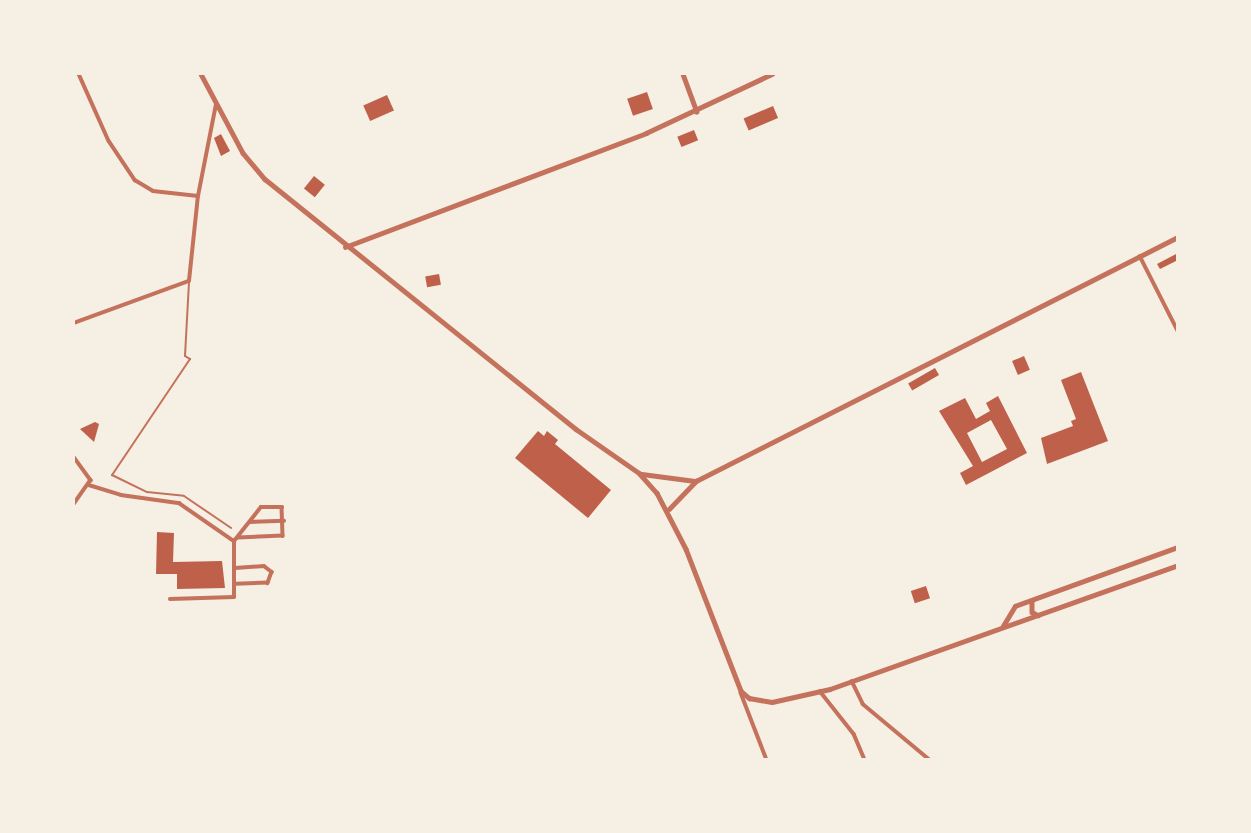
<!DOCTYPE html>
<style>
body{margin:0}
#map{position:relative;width:1251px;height:833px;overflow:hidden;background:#f6efe4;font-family:"PT Serif",serif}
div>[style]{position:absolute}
.building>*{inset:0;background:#bf614a;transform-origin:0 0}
.service>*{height:2px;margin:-1px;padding:0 1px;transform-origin:1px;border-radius:1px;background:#c5725c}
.minor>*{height:3.5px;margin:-1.75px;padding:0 1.75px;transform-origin:1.75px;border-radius:1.75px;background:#c5725c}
.tertiary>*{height:4.5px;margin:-2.25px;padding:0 2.25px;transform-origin:2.25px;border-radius:2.25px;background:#c5725c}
span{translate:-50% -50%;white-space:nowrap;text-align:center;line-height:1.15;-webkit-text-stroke:5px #f6efe4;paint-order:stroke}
.frame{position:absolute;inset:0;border:75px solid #f6efe4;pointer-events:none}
</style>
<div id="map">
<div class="building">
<div style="left:647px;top:92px;width:18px;height:21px;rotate:71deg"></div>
<div style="left:387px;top:95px;width:17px;height:26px;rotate:66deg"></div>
<div style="left:773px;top:106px;width:13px;height:32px;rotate:67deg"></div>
<div style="left:694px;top:130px;width:11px;height:18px;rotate:68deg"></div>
<div style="clip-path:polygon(221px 134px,230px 151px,221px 156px,214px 138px)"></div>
<div style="left:314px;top:176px;width:14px;height:16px;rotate:39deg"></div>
<div style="clip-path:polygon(1178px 253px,1178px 260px,1160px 269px,1157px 264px)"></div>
<div style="left:439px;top:274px;width:11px;height:14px;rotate:80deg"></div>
<div style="left:1024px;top:356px;width:15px;height:13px;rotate:67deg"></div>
<div style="left:935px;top:368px;width:8px;height:31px;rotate:60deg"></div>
<div style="clip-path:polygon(1081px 372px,1108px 441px,1047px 464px,1041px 438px,1073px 426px,1071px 421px,1076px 419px,1061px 380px)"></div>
<div style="clip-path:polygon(evenodd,998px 396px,1027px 453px,966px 485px,960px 473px,973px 466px,939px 411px,965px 398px,976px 419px,990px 411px,986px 403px,998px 396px,991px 420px,1007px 449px,982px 462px,967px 433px,991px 420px)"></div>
<div style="clip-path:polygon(95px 422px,99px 424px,94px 442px,80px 429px)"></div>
<div style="clip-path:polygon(538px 431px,544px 436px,547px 431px,558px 440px,555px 444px,611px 490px,588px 518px,515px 458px)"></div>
<div style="clip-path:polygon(157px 532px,174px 533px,173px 562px,222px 561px,225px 588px,177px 589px,177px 574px,156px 574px)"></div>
<div style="left:926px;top:586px;width:13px;height:16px;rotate:72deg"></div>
</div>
<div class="service">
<div style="left:189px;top:282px;width:74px;rotate:93.1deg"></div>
<div style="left:185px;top:356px;width:6px;rotate:31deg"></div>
<div style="left:190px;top:359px;width:140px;rotate:123.9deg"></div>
<div style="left:112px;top:475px;width:39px;rotate:26deg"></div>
<div style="left:147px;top:492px;width:37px;rotate:6deg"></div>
<div style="left:184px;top:496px;width:57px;rotate:34.2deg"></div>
</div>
<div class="minor">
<div style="left:79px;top:74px;width:73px;rotate:65.9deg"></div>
<div style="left:109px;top:141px;width:47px;rotate:56.3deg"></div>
<div style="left:135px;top:180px;width:21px;rotate:31deg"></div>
<div style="left:153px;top:191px;width:45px;rotate:6.3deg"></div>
<div style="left:1140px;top:256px;width:84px;rotate:63.1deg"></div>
<div style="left:74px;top:323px;width:122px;rotate:-20.1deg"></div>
<div style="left:189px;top:281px;width:85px;rotate:-84deg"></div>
<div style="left:198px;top:196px;width:94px;rotate:-78.9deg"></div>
<div style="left:74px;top:457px;width:29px;rotate:54deg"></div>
<div style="left:91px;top:480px;width:29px;rotate:125deg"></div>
<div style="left:89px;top:485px;width:34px;rotate:17deg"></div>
<div style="left:121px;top:495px;width:59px;rotate:7.9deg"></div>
<div style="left:179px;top:503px;width:67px;rotate:34.6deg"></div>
<div style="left:234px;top:541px;width:43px;rotate:-51.5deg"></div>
<div style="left:261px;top:507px;width:21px"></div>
<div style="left:282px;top:507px;width:29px;rotate:88deg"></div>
<div style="left:283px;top:536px;width:45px;rotate:177.5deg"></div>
<div style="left:250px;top:522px;width:34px;rotate:-2deg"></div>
<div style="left:235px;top:568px;width:29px;rotate:-4deg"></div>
<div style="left:264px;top:566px;width:10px;rotate:37deg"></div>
<div style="left:272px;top:572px;width:12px;rotate:110deg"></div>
<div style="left:268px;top:583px;width:32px;rotate:178deg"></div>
<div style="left:170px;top:599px;width:64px;rotate:-1.8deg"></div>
<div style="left:234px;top:597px;width:56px;rotate:-90deg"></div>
<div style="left:852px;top:681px;width:25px;rotate:64deg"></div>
<div style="left:863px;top:704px;width:87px;rotate:39.9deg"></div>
<div style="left:820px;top:691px;width:55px;rotate:51.7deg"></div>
<div style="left:854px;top:734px;width:28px;rotate:67deg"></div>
<div style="left:741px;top:693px;width:72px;rotate:68.8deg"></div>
</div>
<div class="tertiary">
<div style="left:201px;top:74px;width:89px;rotate:62deg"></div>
<div style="left:243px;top:153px;width:34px;rotate:50deg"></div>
<div style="left:265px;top:179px;width:399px;rotate:38.8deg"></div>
<div style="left:576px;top:429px;width:77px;rotate:34.9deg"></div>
<div style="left:639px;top:473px;width:27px;rotate:48deg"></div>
<div style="left:657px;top:493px;width:63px;rotate:62.6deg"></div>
<div style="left:686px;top:549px;width:152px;rotate:68.8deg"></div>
<div style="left:741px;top:691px;width:11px;rotate:41deg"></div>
<div style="left:749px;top:698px;width:23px;rotate:10deg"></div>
<div style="left:772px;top:702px;width:59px;rotate:-12.6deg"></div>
<div style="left:830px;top:689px;width:369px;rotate:-19.6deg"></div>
<div style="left:683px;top:74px;width:40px;rotate:69.8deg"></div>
<div style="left:345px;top:247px;width:322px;rotate:-20.7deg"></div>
<div style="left:646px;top:133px;width:139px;rotate:-25.1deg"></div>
<div style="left:642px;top:474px;width:53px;rotate:7.5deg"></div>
<div style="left:669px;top:509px;width:39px;rotate:-46deg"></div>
<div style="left:696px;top:481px;width:540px;rotate:-26.85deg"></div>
<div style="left:1032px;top:601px;width:11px;rotate:90deg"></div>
<div style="left:1032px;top:612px;width:7px;rotate:27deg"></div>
<div style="left:1003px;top:626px;width:23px;rotate:-59deg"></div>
<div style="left:1015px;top:606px;width:173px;rotate:-19.9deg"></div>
</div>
<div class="frame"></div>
</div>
